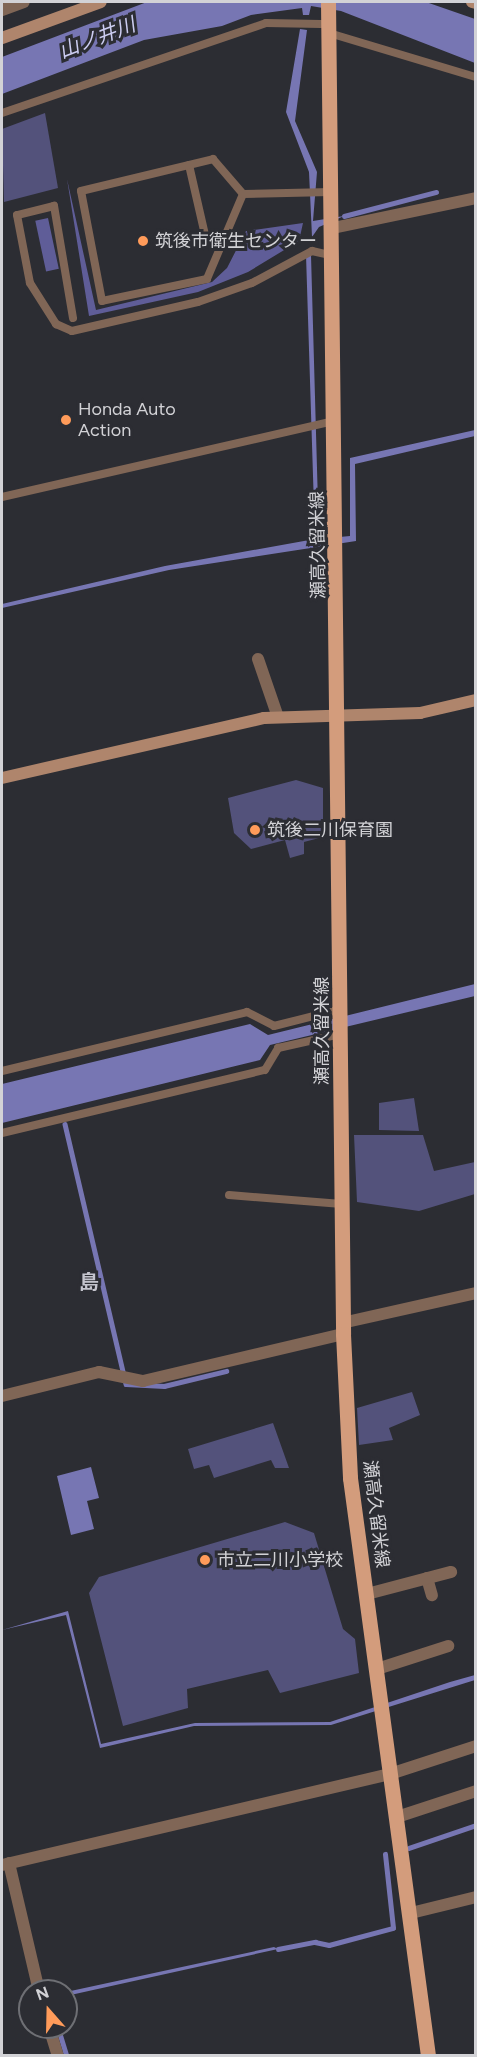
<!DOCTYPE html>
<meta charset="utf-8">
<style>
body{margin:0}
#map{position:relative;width:477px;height:2057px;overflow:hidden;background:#2c2d33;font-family:Figtree,"Noto Sans JP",sans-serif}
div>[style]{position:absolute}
.green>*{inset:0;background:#53527b}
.forest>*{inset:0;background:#5f5d98;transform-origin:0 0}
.water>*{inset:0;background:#7776b3}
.stream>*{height:4.5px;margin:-2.25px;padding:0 2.25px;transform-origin:2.25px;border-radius:2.25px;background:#7776b3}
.lane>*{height:8px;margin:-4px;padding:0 4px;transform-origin:4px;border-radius:4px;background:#806656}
.street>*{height:12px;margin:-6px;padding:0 6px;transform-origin:6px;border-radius:6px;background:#806656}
.secondary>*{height:12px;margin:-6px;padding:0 6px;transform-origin:6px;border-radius:6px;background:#af856c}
.primary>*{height:15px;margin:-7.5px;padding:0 7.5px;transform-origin:7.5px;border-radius:7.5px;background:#d39c7c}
.dots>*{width:16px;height:16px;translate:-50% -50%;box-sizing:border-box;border:3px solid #2c2d33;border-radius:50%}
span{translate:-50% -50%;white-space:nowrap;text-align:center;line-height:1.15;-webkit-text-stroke:6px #2c2d33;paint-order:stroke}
.poi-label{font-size:18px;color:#d2d2d6}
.left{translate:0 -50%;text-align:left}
.street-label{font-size:18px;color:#d2d2d6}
.water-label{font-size:20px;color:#cccdf1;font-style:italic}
.neighbourhood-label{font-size:20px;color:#c5c5ce;font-weight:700}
.frame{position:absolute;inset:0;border:3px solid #d2d2d6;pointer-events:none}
.north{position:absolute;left:18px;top:1979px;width:60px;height:60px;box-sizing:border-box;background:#2c2d33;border:2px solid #6e6f74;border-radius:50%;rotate:340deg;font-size:16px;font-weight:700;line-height:24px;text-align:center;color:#d2d2d6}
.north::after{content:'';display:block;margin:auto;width:21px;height:27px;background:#ff9b5a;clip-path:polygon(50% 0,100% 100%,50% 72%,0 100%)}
</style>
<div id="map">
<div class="green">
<div style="clip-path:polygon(45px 113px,58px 188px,4px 202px,2px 129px)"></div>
<div style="clip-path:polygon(296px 780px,323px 788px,323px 837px,304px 842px,304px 854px,290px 858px,285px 840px,251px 849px,234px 833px,228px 798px)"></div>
<div style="clip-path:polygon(414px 1098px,419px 1131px,379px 1130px,379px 1103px)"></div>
<div style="clip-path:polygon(354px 1135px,423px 1135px,434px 1171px,475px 1162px,475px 1194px,419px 1211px,357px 1202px)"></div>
<div style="clip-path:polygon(412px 1392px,420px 1415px,389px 1428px,393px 1440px,359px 1445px,357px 1408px)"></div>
<div style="clip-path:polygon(273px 1423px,289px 1468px,275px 1468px,271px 1460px,214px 1478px,209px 1465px,194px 1469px,188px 1449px)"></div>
<div style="clip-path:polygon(285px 1522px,314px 1533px,343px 1629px,355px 1639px,359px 1673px,280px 1693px,268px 1670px,187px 1689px,188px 1708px,123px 1726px,89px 1593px,99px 1577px)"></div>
</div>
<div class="forest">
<div style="clip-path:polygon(67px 179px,96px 310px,212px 282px,227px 268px,246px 231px,303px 223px,299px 241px,248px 272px,198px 292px,89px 316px)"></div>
<div style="left:48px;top:218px;width:52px;height:13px;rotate:78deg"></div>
</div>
<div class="water">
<div style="clip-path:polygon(147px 2px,426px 2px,475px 19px,475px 63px,341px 11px,311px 6px,309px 15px,303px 15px,302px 8px,251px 15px,222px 26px,144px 40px,2px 94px,2px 57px)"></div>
<div style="clip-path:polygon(300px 29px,307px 30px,295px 121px,317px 172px,313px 221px,344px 216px,319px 227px,312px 237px,309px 172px,286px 112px)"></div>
<div style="clip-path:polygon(306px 255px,311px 255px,319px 539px,350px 536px,350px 458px,475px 430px,475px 436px,355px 464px,356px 541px,169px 570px,2px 608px,2px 604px,165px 566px,315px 539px)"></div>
<div style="clip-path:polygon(475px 984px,475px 996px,270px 1045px,260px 1060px,2px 1123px,2px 1084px,250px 1024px,268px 1035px)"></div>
<div style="clip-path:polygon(91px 1467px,99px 1498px,87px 1501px,94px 1529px,71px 1535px,57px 1476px)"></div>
<div style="clip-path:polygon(68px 1611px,101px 1744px,195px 1723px,330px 1722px,450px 1682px,475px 1675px,475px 1680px,331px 1725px,194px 1726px,100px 1748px,66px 1615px,2px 1630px)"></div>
<div style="clip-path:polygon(274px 1947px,278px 1949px,66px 1996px,66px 1992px)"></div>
</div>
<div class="stream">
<div style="left:344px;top:216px;width:95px;rotate:-14.6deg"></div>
<div style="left:65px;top:1124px;width:267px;rotate:76.8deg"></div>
<div style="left:126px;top:1384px;width:38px;rotate:3deg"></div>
<div style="left:164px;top:1386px;width:64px;rotate:-13.6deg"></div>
<div style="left:409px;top:1848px;width:71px;rotate:-18.9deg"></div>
<div style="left:278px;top:1949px;width:38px;rotate:-11deg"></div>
<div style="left:315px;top:1942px;width:14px;rotate:12deg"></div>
<div style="left:329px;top:1945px;width:66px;rotate:-14.9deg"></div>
<div style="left:393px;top:1928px;width:74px;rotate:-96.2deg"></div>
<div style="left:58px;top:2027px;width:30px;rotate:73deg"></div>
</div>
<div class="lane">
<div style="left:329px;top:33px;width:153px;rotate:16.7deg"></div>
<div style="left:2px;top:113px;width:279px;rotate:-18.8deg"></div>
<div style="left:266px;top:23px;width:55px;rotate:1deg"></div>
<div style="left:189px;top:165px;width:72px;rotate:77.1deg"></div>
<div style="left:205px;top:235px;width:12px;rotate:35deg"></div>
<div style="left:215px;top:242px;width:9px;rotate:-13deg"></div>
<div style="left:243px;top:194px;width:92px;rotate:113deg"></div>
<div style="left:207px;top:279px;width:107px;rotate:168.2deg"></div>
<div style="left:102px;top:301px;width:112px;rotate:-100.8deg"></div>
<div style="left:81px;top:191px;width:136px;rotate:-13.6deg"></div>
<div style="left:213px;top:159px;width:46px;rotate:49.4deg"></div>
<div style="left:243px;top:194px;width:88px;rotate:-1.3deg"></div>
<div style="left:73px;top:318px;width:114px;rotate:-99.6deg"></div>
<div style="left:54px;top:206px;width:38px;rotate:166deg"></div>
<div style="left:17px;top:215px;width:69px;rotate:79.2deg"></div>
<div style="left:30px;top:283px;width:49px;rotate:57.6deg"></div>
<div style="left:56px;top:324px;width:17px;rotate:24deg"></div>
<div style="left:72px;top:331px;width:129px;rotate:-13deg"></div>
<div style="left:198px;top:302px;width:57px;rotate:-19.4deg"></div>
<div style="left:252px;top:283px;width:68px;rotate:-28.1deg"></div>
<div style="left:312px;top:251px;width:22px;rotate:13deg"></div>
<div style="left:2px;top:497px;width:341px;rotate:-12.9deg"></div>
<div style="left:2px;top:1071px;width:252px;rotate:-13.5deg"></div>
<div style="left:247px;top:1012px;width:30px;rotate:27deg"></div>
<div style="left:274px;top:1026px;width:69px;rotate:-14.2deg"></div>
<div style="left:2px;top:1133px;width:270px;rotate:-13.5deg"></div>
<div style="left:265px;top:1070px;width:26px;rotate:-59deg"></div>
<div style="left:278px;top:1048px;width:65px;rotate:-12.5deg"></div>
<div style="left:229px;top:1195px;width:113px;rotate:4.6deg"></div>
</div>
<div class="street">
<div style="left:2px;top:10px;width:23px;rotate:-20deg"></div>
<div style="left:333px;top:228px;width:146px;rotate:-11.8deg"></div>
<div style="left:258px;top:659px;width:61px;rotate:71deg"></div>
<div style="left:342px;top:1323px;width:137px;rotate:-12.6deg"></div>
<div style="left:2px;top:1396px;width:100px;rotate:-13.9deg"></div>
<div style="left:99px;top:1372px;width:45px;rotate:11.6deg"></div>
<div style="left:143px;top:1381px;width:205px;rotate:-13.2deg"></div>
<div style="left:427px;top:1578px;width:18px;rotate:74deg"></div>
<div style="left:367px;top:1594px;width:87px;rotate:-14.7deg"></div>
<div style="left:377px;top:1669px;width:75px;rotate:-17.9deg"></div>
<div style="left:397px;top:1817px;width:83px;rotate:-18.2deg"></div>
<div style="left:9px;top:1863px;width:131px;rotate:76.8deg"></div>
<div style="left:2px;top:1865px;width:399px;rotate:-13.2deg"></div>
<div style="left:390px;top:1774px;width:90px;rotate:-18deg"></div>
<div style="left:411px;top:1913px;width:67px;rotate:-13.8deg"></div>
<div style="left:49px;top:2027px;width:30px;rotate:73deg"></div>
</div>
<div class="secondary">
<div style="left:472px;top:2px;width:4px;rotate:14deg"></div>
<div style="left:2px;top:38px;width:105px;rotate:-20deg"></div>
<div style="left:2px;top:778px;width:269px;rotate:-12.9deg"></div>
<div style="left:264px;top:718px;width:156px;rotate:-1.8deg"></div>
<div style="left:420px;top:713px;width:57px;rotate:-13.1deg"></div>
</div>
<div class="primary">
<div style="left:328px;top:2px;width:1332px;rotate:89.35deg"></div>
<div style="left:343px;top:1334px;width:144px;rotate:87.2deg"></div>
<div style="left:350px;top:1478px;width:583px;rotate:82.31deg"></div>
</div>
<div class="dots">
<div style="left:143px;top:241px;background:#ff9b5a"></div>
<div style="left:66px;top:420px;background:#ff9b5a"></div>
<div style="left:255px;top:830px;background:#ff9b5a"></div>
<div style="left:205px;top:1560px;background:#ff9b5a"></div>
</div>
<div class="poi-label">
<span class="left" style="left:155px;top:241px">筑後市衛生センター</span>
<span class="left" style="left:78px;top:420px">Honda Auto<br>Action</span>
<span class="left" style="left:267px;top:830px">筑後二川保育園</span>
<span class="left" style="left:217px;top:1560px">市立二川小学校</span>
</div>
<div class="street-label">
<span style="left:318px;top:545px;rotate:-91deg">瀬高久留米線</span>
<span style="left:322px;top:1031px;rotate:-90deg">瀬高久留米線</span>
<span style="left:376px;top:1514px;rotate:83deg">瀬高久留米線</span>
</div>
<div class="water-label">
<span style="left:97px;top:38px;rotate:-21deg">山ノ井川</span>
</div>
<div class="neighbourhood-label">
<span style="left:89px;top:1282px">島</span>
</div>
<div class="frame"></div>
<div class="north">N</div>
</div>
